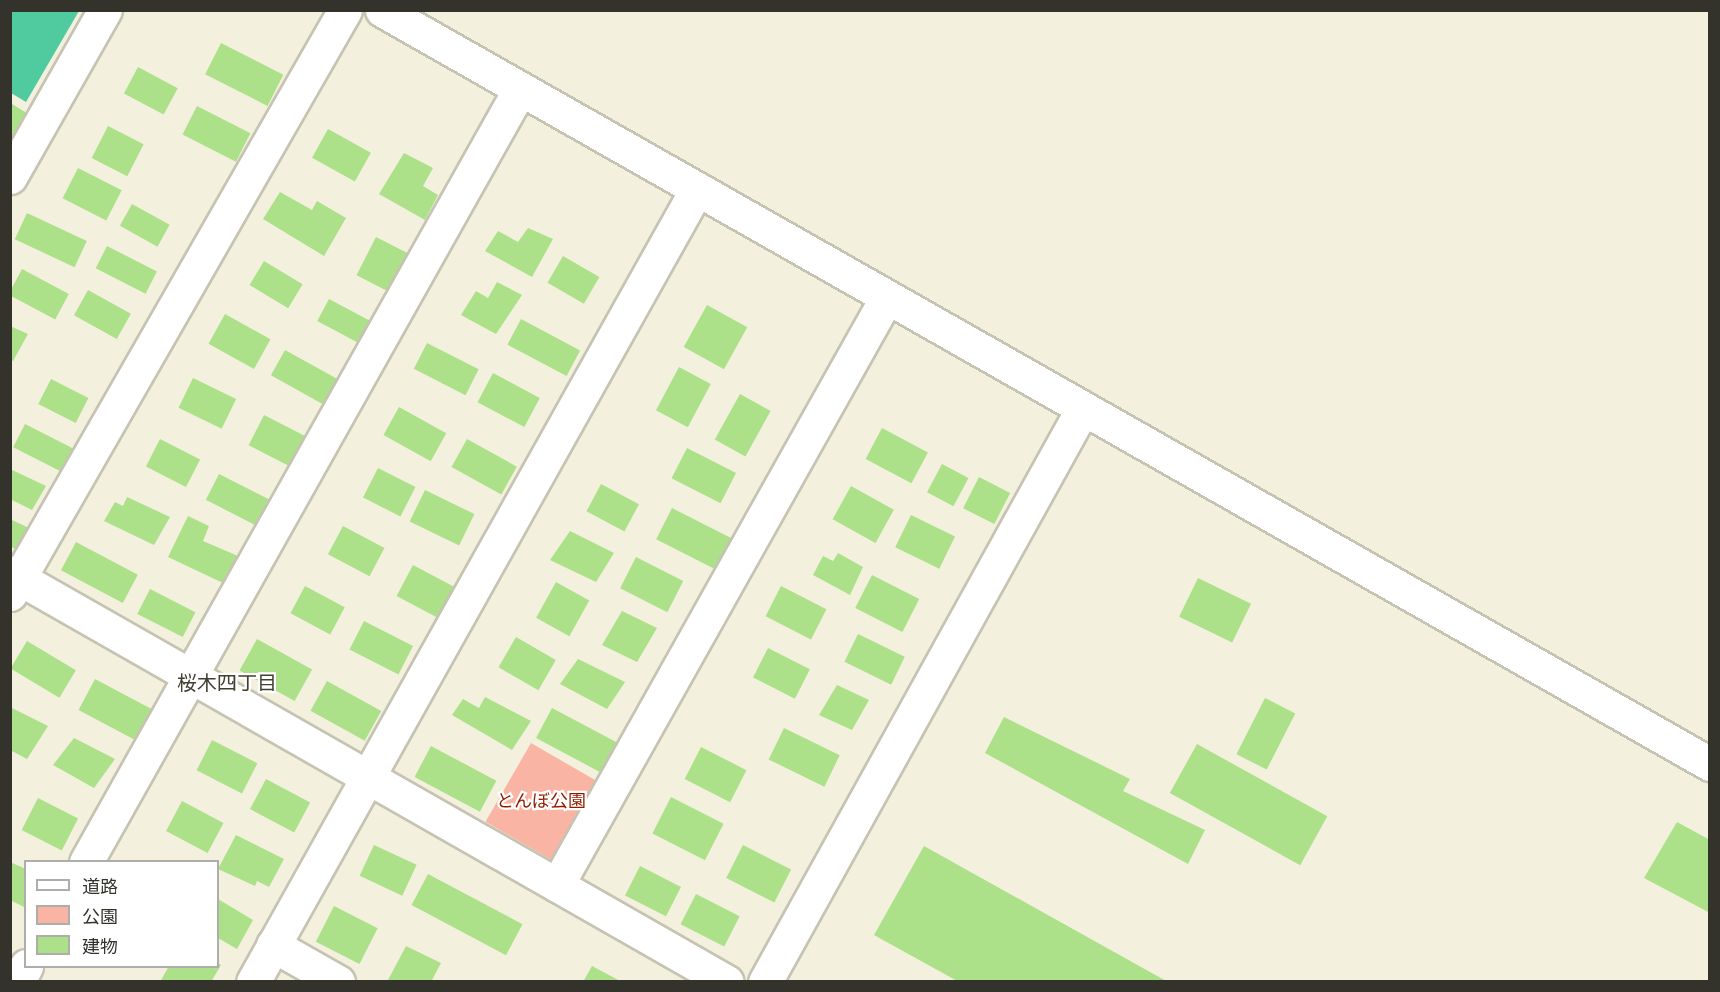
<!DOCTYPE html>
<meta charset="utf-8">
<style>
body{margin:0}
#map{position:relative;width:1720px;height:992px;overflow:hidden;background:#f3f1de;font-family:"Varela Round","Noto Sans JP",sans-serif}
div>[style]{position:absolute}
.green>*{inset:0;background:#fab4a4;transform-origin:0 0}
.water>*{inset:0;background:#50ca9f}
.building>*{inset:0;background:#ace089;transform-origin:0 0}
.roads{filter:drop-shadow(2px 0 #c6c3b2) drop-shadow(-2px 0 #c6c3b2) drop-shadow(0 2px #c6c3b2) drop-shadow(0 -2px #c6c3b2)}
.minor>*{height:33px;margin:-16.5px;padding:0 16.5px;transform-origin:16.5px;border-radius:16.5px;background:#fff}
span{translate:-50% -50%;white-space:nowrap;text-align:center;line-height:1.15;-webkit-text-stroke:4.5px #fff;paint-order:stroke}
.park-label{font-size:18px;color:#911c00}
.neighbourhood-label{font-size:20px;color:#413f30}
.frame{position:absolute;inset:0;border:12px solid #33322b;pointer-events:none}
.legend{position:absolute;left:24px;top:860px;width:195px;height:108px;box-sizing:border-box;background:#fff;border:2px solid #adadaa;margin:0;padding:8px 10px;list-style:none;font-size:18px;color:#33322b}
.legend li{display:flex;align-items:center;gap:12px;height:30px}
.legend b{width:30px;border:2px solid #adadaa}
</style>
<div id="map">
<div class="green">
<div style="left:531px;top:743px;width:76px;height:91px;rotate:30deg"></div>
</div>
<div class="water">
<div style="clip-path:polygon(11px 10px,79px 11px,26px 102px,11px 93px)"></div>
</div>
<div class="building">
<div style="left:221px;top:43px;width:70px;height:35px;rotate:27deg"></div>
<div style="left:138px;top:67px;width:45px;height:30px;rotate:28deg"></div>
<div style="clip-path:polygon(12px 104px,30px 115px,10px 148px,10px 106px)"></div>
<div style="left:197px;top:106px;width:60px;height:32px;rotate:27deg"></div>
<div style="left:108px;top:126px;width:40px;height:36px;rotate:27deg"></div>
<div style="left:328px;top:129px;width:49px;height:33px;rotate:29deg"></div>
<div style="clip-path:polygon(404px 153px,433px 168px,423px 186px,438px 195px,425px 220px,379px 194px)"></div>
<div style="left:78px;top:168px;width:49px;height:34px;rotate:27deg"></div>
<div style="clip-path:polygon(280px 192px,312px 210px,317px 201px,346px 218px,324px 256px,263px 219px)"></div>
<div style="left:132px;top:204px;width:43px;height:25px;rotate:29deg"></div>
<div style="left:27px;top:213px;width:66px;height:29px;rotate:25deg"></div>
<div style="clip-path:polygon(528px 228px,553px 239px,532px 277px,485px 251px,498px 231px,518px 242px)"></div>
<div style="left:376px;top:237px;width:38px;height:43px;rotate:27deg"></div>
<div style="left:107px;top:246px;width:56px;height:25px;rotate:27deg"></div>
<div style="left:563px;top:256px;width:42px;height:31px;rotate:30deg"></div>
<div style="left:264px;top:261px;width:45px;height:28px;rotate:31deg"></div>
<div style="left:22px;top:269px;width:53px;height:29px;rotate:28deg"></div>
<div style="clip-path:polygon(497px 282px,522px 295px,496px 334px,461px 315px,476px 291px,488px 298px)"></div>
<div style="left:88px;top:290px;width:49px;height:29px;rotate:29deg"></div>
<div style="left:329px;top:299px;width:50px;height:25px;rotate:28deg"></div>
<div style="left:707px;top:305px;width:46px;height:48px;rotate:29deg"></div>
<div style="left:225px;top:314px;width:52px;height:34px;rotate:29deg"></div>
<div style="left:521px;top:319px;width:67px;height:29px;rotate:28deg"></div>
<div style="clip-path:polygon(10px 326px,28px 334px,13px 361px,10px 360px)"></div>
<div style="left:427px;top:343px;width:58px;height:29px;rotate:27deg"></div>
<div style="left:285px;top:350px;width:60px;height:29px;rotate:29deg"></div>
<div style="left:679px;top:367px;width:36px;height:49px;rotate:28deg"></div>
<div style="left:493px;top:373px;width:53px;height:33px;rotate:28deg"></div>
<div style="left:193px;top:378px;width:48px;height:33px;rotate:26deg"></div>
<div style="left:51px;top:379px;width:42px;height:28px;rotate:27deg"></div>
<div style="left:740px;top:394px;width:35px;height:52px;rotate:29deg"></div>
<div style="left:399px;top:407px;width:54px;height:32px;rotate:29deg"></div>
<div style="left:264px;top:415px;width:51px;height:34px;rotate:27deg"></div>
<div style="left:25px;top:424px;width:58px;height:26px;rotate:27deg"></div>
<div style="left:882px;top:428px;width:52px;height:35px;rotate:28deg"></div>
<div style="left:160px;top:439px;width:45px;height:31px;rotate:27deg"></div>
<div style="left:467px;top:439px;width:57px;height:32px;rotate:29deg"></div>
<div style="left:687px;top:448px;width:55px;height:34px;rotate:27deg"></div>
<div style="left:942px;top:464px;width:30px;height:32px;rotate:28deg"></div>
<div style="left:378px;top:468px;width:42px;height:33px;rotate:27deg"></div>
<div style="clip-path:polygon(10px 469px,46px 486px,32px 510px,10px 499px)"></div>
<div style="left:219px;top:474px;width:63px;height:29px;rotate:27deg"></div>
<div style="left:979px;top:477px;width:35px;height:35px;rotate:27deg"></div>
<div style="left:601px;top:484px;width:43px;height:31px;rotate:28deg"></div>
<div style="left:851px;top:486px;width:49px;height:38px;rotate:29deg"></div>
<div style="left:425px;top:490px;width:55px;height:35px;rotate:26deg"></div>
<div style="clip-path:polygon(127px 497px,170px 517px,154px 545px,104px 521px,115px 502px,123px 506px)"></div>
<div style="left:672px;top:508px;width:68px;height:35px;rotate:27deg"></div>
<div style="left:911px;top:515px;width:49px;height:36px;rotate:26deg"></div>
<div style="clip-path:polygon(188px 516px,209px 526px,203px 541px,238px 556px,223px 583px,168px 557px)"></div>
<div style="clip-path:polygon(10px 519px,29px 528px,17px 550px,10px 546px)"></div>
<div style="left:343px;top:526px;width:47px;height:32px;rotate:28deg"></div>
<div style="clip-path:polygon(570px 531px,614px 553px,596px 582px,550px 560px)"></div>
<div style="left:76px;top:542px;width:70px;height:32px;rotate:28deg"></div>
<div style="clip-path:polygon(838px 553px,863px 567px,850px 595px,813px 575px,823px 556px,833px 561px)"></div>
<div style="left:636px;top:557px;width:53px;height:35px;rotate:27deg"></div>
<div style="left:413px;top:565px;width:47px;height:35px;rotate:28deg"></div>
<div style="left:872px;top:575px;width:53px;height:37px;rotate:27deg"></div>
<div style="left:1198px;top:578px;width:59px;height:43px;rotate:26deg"></div>
<div style="left:556px;top:582px;width:38px;height:41px;rotate:29deg"></div>
<div style="left:305px;top:586px;width:45px;height:31px;rotate:28deg"></div>
<div style="left:781px;top:586px;width:51px;height:34px;rotate:27deg"></div>
<div style="left:150px;top:589px;width:51px;height:28px;rotate:27deg"></div>
<div style="clip-path:polygon(622px 611px,657px 628px,637px 662px,602px 645px)"></div>
<div style="left:364px;top:621px;width:55px;height:32px;rotate:27deg"></div>
<div style="left:858px;top:634px;width:52px;height:31px;rotate:26deg"></div>
<div style="left:516px;top:637px;width:46px;height:35px;rotate:30deg"></div>
<div style="left:257px;top:639px;width:63px;height:36px;rotate:29deg"></div>
<div style="left:27px;top:641px;width:57px;height:32px;rotate:31deg"></div>
<div style="left:768px;top:648px;width:47px;height:33px;rotate:27deg"></div>
<div style="clip-path:polygon(578px 659px,625px 682px,607px 709px,560px 684px)"></div>
<div style="left:95px;top:679px;width:64px;height:35px;rotate:28deg"></div>
<div style="left:327px;top:681px;width:62px;height:34px;rotate:29deg"></div>
<div style="clip-path:polygon(837px 685px,869px 700px,852px 730px,819px 715px)"></div>
<div style="clip-path:polygon(485px 697px,531px 721px,512px 750px,452px 715px,463px 699px,479px 708px)"></div>
<div style="left:1265px;top:698px;width:34px;height:63px;rotate:27deg"></div>
<div style="clip-path:polygon(10px 707px,48px 726px,27px 759px,10px 750px)"></div>
<div style="left:552px;top:708px;width:78px;height:34px;rotate:28deg"></div>
<div style="clip-path:polygon(1004px 717px,1130px 779px,1123px 791px,1205px 830px,1188px 864px,985px 753px)"></div>
<div style="left:784px;top:728px;width:62px;height:35px;rotate:26deg"></div>
<div style="clip-path:polygon(74px 738px,115px 759px,94px 788px,53px 765px)"></div>
<div style="left:212px;top:740px;width:51px;height:34px;rotate:27deg"></div>
<div style="left:1197px;top:744px;width:149px;height:56px;rotate:29deg"></div>
<div style="left:431px;top:746px;width:74px;height:35px;rotate:28deg"></div>
<div style="left:701px;top:747px;width:51px;height:36px;rotate:27deg"></div>
<div style="left:266px;top:779px;width:50px;height:34px;rotate:28deg"></div>
<div style="left:671px;top:797px;width:59px;height:41px;rotate:27deg"></div>
<div style="left:38px;top:798px;width:45px;height:36px;rotate:27deg"></div>
<div style="left:182px;top:801px;width:47px;height:34px;rotate:28deg"></div>
<div style="clip-path:polygon(1677px 822px,1710px 840px,1710px 913px,1644px 878px)"></div>
<div style="clip-path:polygon(236px 835px,284px 859px,269px 887px,257px 881px,255px 886px,218px 869px)"></div>
<div style="left:374px;top:845px;width:47px;height:34px;rotate:25deg"></div>
<div style="left:743px;top:845px;width:54px;height:37px;rotate:27deg"></div>
<div style="clip-path:polygon(924px 846px,1168px 982px,959px 982px,874px 935px)"></div>
<div style="clip-path:polygon(10px 862px,26px 869px,26px 908px,10px 900px)"></div>
<div style="left:640px;top:866px;width:46px;height:33px;rotate:27deg"></div>
<div style="left:428px;top:874px;width:107px;height:35px;rotate:28deg"></div>
<div style="left:696px;top:894px;width:49px;height:34px;rotate:27deg"></div>
<div style="clip-path:polygon(218px 899px,253px 920px,237px 949px,218px 938px)"></div>
<div style="left:334px;top:906px;width:49px;height:40px;rotate:27deg"></div>
<div style="clip-path:polygon(406px 946px,441px 963px,431px 982px,387px 982px)"></div>
<div style="clip-path:polygon(218px 963px,221px 965px,211px 982px,160px 982px,169px 966px,218px 966px)"></div>
<div style="clip-path:polygon(592px 966px,622px 982px,583px 982px)"></div>
</div>
<div class="roads">
<div class="minor">
<div style="left:382px;top:10px;width:1527px;rotate:29.59deg"></div>
<div style="left:10px;top:177px;width:192px;rotate:-60.4deg"></div>
<div style="left:10px;top:573px;width:825px;rotate:29.7deg"></div>
<div style="left:10px;top:594px;width:673px;rotate:-60.16deg"></div>
<div style="left:86px;top:862px;width:887px;rotate:-60.69deg"></div>
<div style="left:557px;top:885px;width:674px;rotate:-60.7deg"></div>
<div style="left:273px;top:945px;width:75px;rotate:29.6deg"></div>
<div style="left:18px;top:982px;width:18px;rotate:-63deg"></div>
<div style="left:253px;top:982px;width:909px;rotate:-60.76deg"></div>
<div style="left:765px;top:982px;width:656px;rotate:-61.01deg"></div>
</div>
</div>
<div class="park-label">
<span style="left:541px;top:801px">とんぼ公園</span>
</div>
<div class="neighbourhood-label">
<span style="left:227px;top:684px">桜木四丁目</span>
</div>
<div class="frame"></div>
<ul class="legend">
<li><b style="height:8px;background:#fff"></b>道路</li>
<li><b style="height:16px;background:#fab4a4"></b>公園</li>
<li><b style="height:16px;background:#ace089"></b>建物</li>
</ul>
</div>
